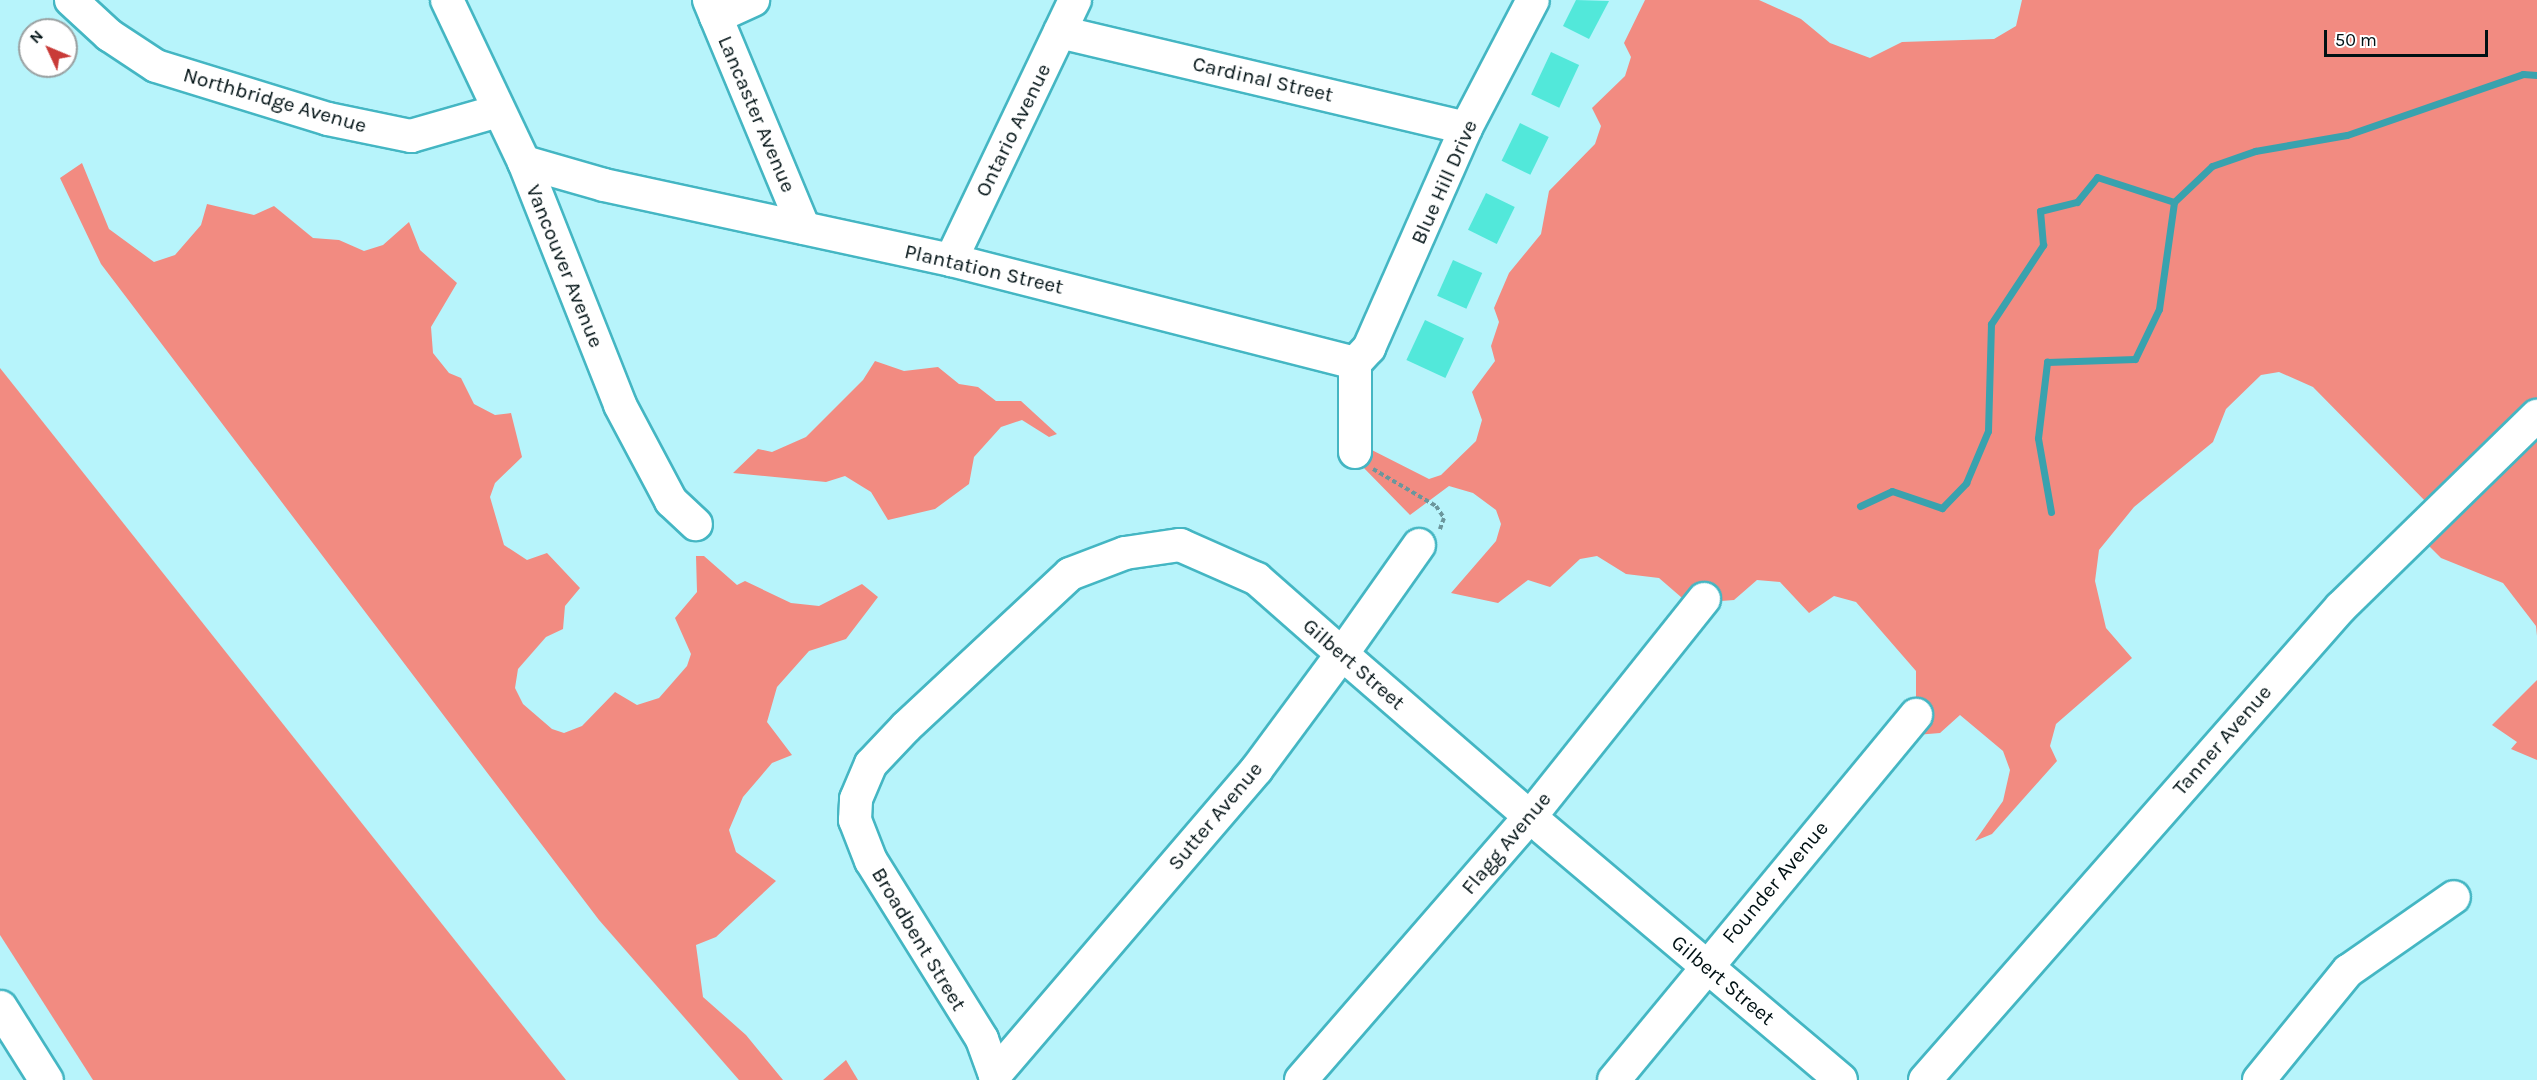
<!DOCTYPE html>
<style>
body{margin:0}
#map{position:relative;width:2537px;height:1080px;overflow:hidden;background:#b7f4fb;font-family:Karla,sans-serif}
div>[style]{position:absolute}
.forest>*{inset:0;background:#f28b81}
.stream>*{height:7px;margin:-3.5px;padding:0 3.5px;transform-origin:3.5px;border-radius:3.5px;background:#39a2ae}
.building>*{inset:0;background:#52e8da;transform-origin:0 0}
.path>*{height:4px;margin-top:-2px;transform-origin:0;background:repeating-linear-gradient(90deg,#6b969c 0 4.5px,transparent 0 7.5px)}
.roads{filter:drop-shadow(2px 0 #44b6c3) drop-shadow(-2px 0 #44b6c3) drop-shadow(0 2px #44b6c3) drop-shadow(0 -2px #44b6c3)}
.minor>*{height:32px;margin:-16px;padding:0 16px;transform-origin:16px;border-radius:16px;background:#fff}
.highway>*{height:33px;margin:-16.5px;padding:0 16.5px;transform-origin:16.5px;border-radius:16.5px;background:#fff}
span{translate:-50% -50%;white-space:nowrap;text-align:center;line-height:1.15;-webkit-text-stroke:6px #fff;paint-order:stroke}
.street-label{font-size:21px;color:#001114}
.north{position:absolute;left:18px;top:18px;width:60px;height:60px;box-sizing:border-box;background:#fff;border:2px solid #99a0a1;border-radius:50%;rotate:314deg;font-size:16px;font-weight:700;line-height:24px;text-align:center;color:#001114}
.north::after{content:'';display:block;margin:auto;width:21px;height:27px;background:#c93b38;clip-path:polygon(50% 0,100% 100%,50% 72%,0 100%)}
.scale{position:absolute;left:2324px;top:30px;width:164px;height:27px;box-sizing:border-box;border:3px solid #001114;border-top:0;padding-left:8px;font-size:18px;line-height:21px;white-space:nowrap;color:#001114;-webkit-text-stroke:4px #fff;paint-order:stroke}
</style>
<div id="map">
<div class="forest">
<div style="clip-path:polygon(1645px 0,1759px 0,1801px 19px,1830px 43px,1870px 58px,1902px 42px,1994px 39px,2016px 26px,2022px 0,2537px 0,2537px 636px,2536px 626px,2503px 583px,2441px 558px,2415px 532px,2434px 510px,2313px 387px,2279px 372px,2261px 375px,2226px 409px,2213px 442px,2134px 507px,2099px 550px,2095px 581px,2106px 628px,2132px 658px,2056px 724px,2050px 746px,2057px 761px,1992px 834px,1975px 841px,2003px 801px,2010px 770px,2003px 751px,1960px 715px,1940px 733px,1916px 735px,1916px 671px,1856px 602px,1834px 596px,1809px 613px,1780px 582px,1757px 580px,1734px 600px,1708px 602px,1696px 610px,1659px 578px,1626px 574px,1597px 556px,1580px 559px,1550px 587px,1528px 580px,1498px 603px,1451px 593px,1496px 541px,1501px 524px,1496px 510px,1473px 493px,1449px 486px,1410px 515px,1359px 463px,1358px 443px,1429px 479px,1441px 475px,1476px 441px,1482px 420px,1472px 392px,1495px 361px,1491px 346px,1499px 322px,1494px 308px,1509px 273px,1541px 234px,1549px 191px,1595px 144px,1601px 126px,1592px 108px,1625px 76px,1631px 57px,1624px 43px)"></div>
<div style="clip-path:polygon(82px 163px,109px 229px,154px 262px,175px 255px,201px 225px,207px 204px,254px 215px,274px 206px,313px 238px,339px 240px,364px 251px,383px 245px,409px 222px,420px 250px,457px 283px,431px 327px,433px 353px,449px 373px,461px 378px,474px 404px,495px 415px,511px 413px,522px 457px,495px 483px,490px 497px,504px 545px,527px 560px,547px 553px,580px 588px,565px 606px,563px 629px,546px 637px,518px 669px,515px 688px,523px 704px,552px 729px,564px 733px,582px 726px,615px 692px,637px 705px,659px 698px,687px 666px,691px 654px,675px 618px,697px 592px,696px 556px,704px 556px,737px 585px,745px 581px,791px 603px,819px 606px,862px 584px,878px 597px,846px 639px,809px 651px,777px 687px,767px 722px,792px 755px,772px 763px,743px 797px,729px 830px,736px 852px,776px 881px,716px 937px,696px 945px,703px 997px,746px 1035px,783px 1080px,739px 1080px,599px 920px,101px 264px,60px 178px)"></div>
<div style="clip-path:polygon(875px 361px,904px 371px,938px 367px,959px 384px,978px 387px,996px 401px,1021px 401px,1057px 434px,1049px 437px,1022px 420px,1001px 427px,974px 457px,969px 484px,935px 509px,888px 520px,871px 492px,845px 476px,826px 482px,733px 473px,758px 449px,772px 452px,806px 437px,863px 380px)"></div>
<div style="clip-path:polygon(0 368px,566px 1080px,93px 1080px,0 935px)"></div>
<div style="clip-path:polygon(2537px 680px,2537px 760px,2511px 749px,2517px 742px,2492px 725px)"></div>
<div style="clip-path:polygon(846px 1060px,858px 1080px,823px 1080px)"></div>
</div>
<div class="stream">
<div style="left:1860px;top:506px;width:35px;rotate:-25deg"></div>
<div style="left:1892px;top:491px;width:53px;rotate:18.8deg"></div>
<div style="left:1942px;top:508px;width:35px;rotate:-46deg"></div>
<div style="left:1966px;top:483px;width:56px;rotate:-67.1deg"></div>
<div style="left:1988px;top:431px;width:107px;rotate:-88.4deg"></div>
<div style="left:1991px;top:324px;width:95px;rotate:-56.6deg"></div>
<div style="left:2043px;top:245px;width:34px;rotate:-95deg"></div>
<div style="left:2040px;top:211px;width:38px;rotate:-14deg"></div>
<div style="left:2077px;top:202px;width:32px;rotate:-51deg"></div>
<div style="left:2097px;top:177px;width:81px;rotate:18deg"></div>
<div style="left:2051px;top:512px;width:75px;rotate:-100deg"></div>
<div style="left:2038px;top:438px;width:77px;rotate:-83.2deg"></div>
<div style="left:2047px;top:362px;width:88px;rotate:-2deg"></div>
<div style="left:2135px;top:359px;width:55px;rotate:-64.4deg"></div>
<div style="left:2159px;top:309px;width:108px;rotate:-82deg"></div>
<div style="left:2174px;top:202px;width:52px;rotate:-43.5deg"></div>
<div style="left:2212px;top:166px;width:46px;rotate:-19.2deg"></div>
<div style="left:2255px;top:151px;width:93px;rotate:-9.9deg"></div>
<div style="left:2347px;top:135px;width:186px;rotate:-19.1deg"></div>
<div style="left:2523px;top:74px;width:14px;rotate:4deg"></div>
</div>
<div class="building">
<div style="clip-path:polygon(1576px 0,1609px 1px,1589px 39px,1563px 26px)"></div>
<div style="left:1551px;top:52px;width:31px;height:47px;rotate:25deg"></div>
<div style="left:1520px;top:123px;width:32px;height:42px;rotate:26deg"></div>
<div style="left:1486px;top:193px;width:32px;height:41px;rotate:26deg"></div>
<div style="left:1453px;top:260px;width:32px;height:39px;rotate:24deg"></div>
<div style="left:1425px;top:320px;width:43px;height:44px;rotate:25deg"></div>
</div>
<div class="path">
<div style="left:1373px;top:469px;width:73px;rotate:30.4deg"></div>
<div style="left:1436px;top:506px;width:14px;rotate:56deg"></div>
<div style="left:1444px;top:518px;width:12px;rotate:110deg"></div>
</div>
<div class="roads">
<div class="minor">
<div style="left:71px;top:0;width:52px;rotate:42.6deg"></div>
<div style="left:109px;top:35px;width:56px;rotate:33.4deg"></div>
<div style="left:156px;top:66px;width:180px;rotate:17.1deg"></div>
<div style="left:328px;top:119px;width:85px;rotate:11.6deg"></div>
<div style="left:411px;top:136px;width:91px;rotate:-16deg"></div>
<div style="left:447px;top:0;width:179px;rotate:64.6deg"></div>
<div style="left:524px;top:162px;width:261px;rotate:68.4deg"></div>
<div style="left:620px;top:405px;width:109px;rotate:62deg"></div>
<div style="left:671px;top:501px;width:34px;rotate:43deg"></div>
<div style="left:709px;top:0;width:247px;rotate:67.4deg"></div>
<div style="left:716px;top:17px;width:41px;rotate:-24.7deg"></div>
<div style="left:1060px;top:32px;width:417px;rotate:13.3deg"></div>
<div style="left:524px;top:162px;width:83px;rotate:16deg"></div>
<div style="left:604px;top:185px;width:355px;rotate:12.2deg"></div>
<div style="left:951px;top:260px;width:417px;rotate:14.3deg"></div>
<div style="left:951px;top:260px;width:288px;rotate:-64.5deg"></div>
<div style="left:1355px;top:363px;width:21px;rotate:-47deg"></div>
<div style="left:1369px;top:348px;width:240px;rotate:-66.2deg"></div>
<div style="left:1466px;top:128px;width:144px;rotate:-62.4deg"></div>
<div style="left:1355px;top:452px;width:89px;rotate:-90deg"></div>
<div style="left:1419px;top:545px;width:133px;rotate:125.2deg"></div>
<div style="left:1342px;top:654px;width:143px;rotate:126.5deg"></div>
<div style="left:1257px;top:769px;width:403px;rotate:130.6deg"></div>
<div style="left:995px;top:1075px;width:38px;rotate:-110deg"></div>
<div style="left:982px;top:1039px;width:210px;rotate:-121.9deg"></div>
<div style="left:871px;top:861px;width:44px;rotate:-111.3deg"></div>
<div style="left:855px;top:820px;width:21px;rotate:-87deg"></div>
<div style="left:856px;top:799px;width:38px;rotate:-67deg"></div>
<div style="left:871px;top:764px;width:51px;rotate:-46.6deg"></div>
<div style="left:906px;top:727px;width:224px;rotate:-43deg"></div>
<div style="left:1070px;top:574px;width:59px;rotate:-20.9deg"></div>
<div style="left:1125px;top:553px;width:56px;rotate:-8.3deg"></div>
<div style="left:1180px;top:545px;width:84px;rotate:23.8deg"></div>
<div style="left:1257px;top:579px;width:113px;rotate:41.4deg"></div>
<div style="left:1342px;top:654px;width:249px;rotate:40.9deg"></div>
<div style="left:1530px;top:817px;width:407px;rotate:40.2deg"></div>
<div style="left:1301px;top:1080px;width:349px;rotate:-49deg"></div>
<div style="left:1530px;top:817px;width:279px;rotate:-51.4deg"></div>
<div style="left:1614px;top:1080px;width:474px;rotate:-50.4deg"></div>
<div style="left:1925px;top:1080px;width:630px;rotate:-48.67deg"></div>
<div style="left:2341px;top:607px;width:274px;rotate:-44.3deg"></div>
<div style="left:2259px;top:1080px;width:141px;rotate:-50.8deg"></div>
<div style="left:2348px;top:971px;width:129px;rotate:-34.9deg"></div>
</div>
<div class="highway">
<div style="left:0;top:1007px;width:86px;rotate:57.8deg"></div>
</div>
</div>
<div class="street-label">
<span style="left:1263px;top:79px;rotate:13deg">Cardinal Street</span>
<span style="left:275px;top:100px;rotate:16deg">Northbridge Avenue</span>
<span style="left:757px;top:114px;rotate:67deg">Lancaster Avenue</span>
<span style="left:1013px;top:130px;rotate:-64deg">Ontario Avenue</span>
<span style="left:1444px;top:182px;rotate:-66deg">Blue Hill Drive</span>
<span style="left:565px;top:266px;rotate:68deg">Vancouver Avenue</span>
<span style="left:984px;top:269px;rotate:13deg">Plantation Street</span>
<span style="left:1354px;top:664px;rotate:41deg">Gilbert Street</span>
<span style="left:2222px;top:740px;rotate:-49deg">Tanner Avenue</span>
<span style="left:1215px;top:816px;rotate:-50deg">Sutter Avenue</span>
<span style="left:1506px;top:843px;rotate:-50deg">Flagg Avenue</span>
<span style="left:1775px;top:882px;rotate:-50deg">Founder Avenue</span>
<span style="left:919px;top:939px;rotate:59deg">Broadbent Street</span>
<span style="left:1723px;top:980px;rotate:40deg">Gilbert Street</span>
</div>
<div class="north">N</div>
<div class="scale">50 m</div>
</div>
